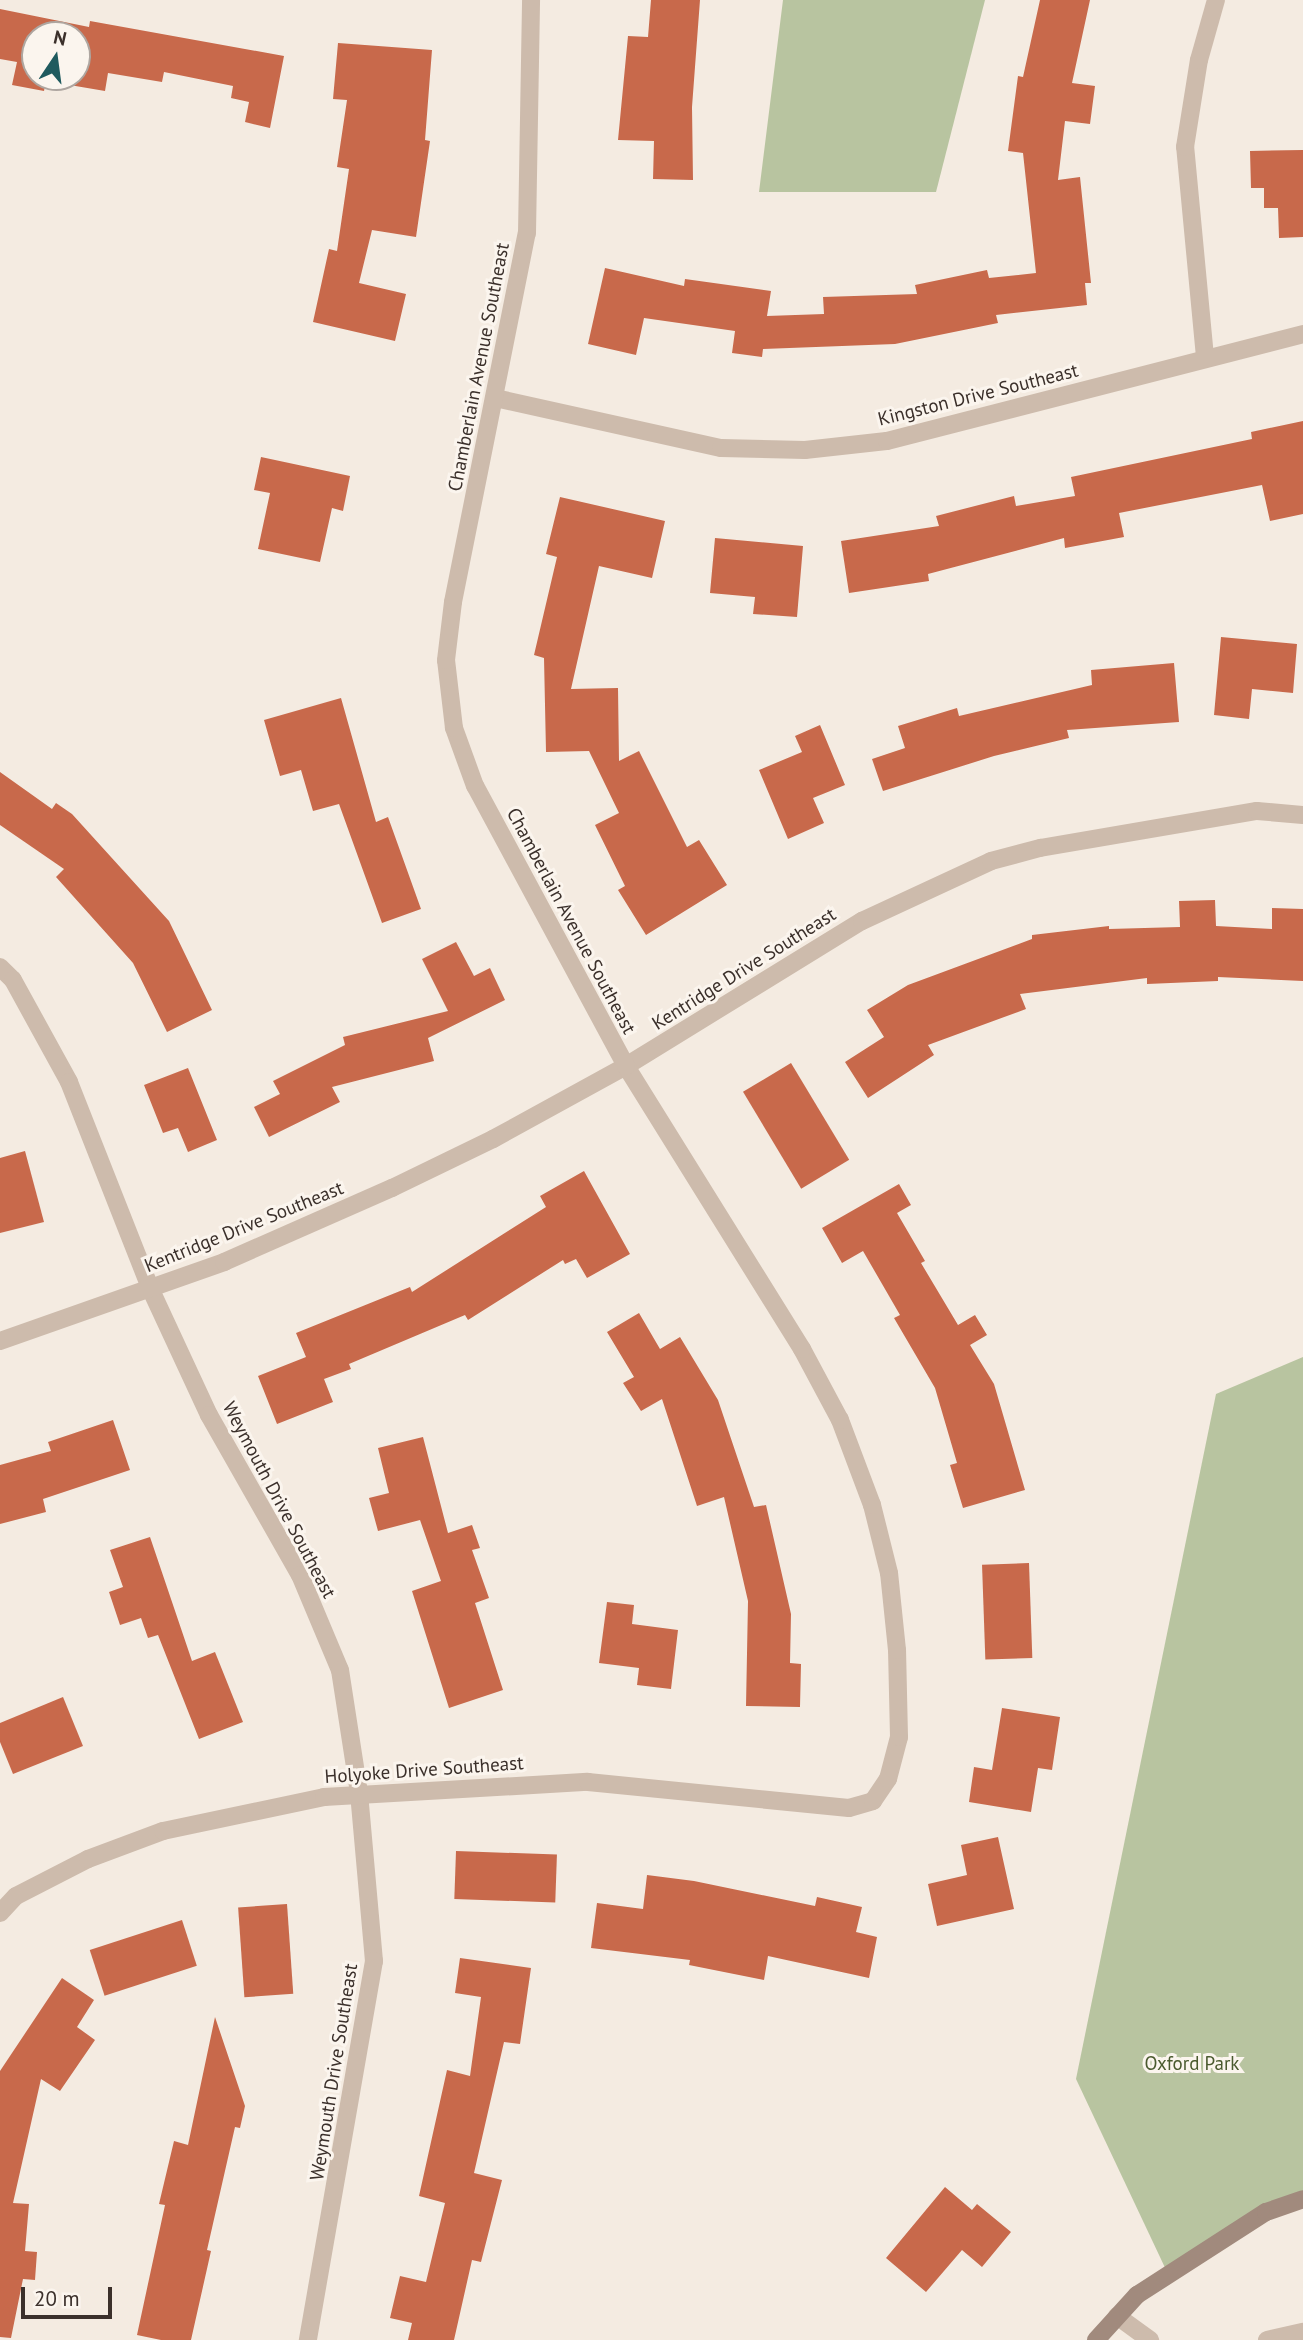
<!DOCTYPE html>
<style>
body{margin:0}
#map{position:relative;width:1303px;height:2340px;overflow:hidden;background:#f4ebe1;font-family:"PT Sans",sans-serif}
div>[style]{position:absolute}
.green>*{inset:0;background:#b8c4a0}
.building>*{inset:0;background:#c8694b;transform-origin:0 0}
.street>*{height:18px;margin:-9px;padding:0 9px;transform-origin:9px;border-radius:9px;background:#cdbbac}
.secondary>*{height:18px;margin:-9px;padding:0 9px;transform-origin:9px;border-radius:9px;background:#a18a7d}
span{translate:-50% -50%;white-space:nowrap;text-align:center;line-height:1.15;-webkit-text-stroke:6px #fbf5ee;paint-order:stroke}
.street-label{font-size:19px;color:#3b302b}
.park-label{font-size:19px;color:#4a5a2e}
.north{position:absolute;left:21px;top:21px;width:70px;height:70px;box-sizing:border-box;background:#fbf5ee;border:2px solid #aea6a0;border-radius:50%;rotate:13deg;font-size:19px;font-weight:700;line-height:28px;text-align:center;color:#3b302b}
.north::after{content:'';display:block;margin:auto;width:24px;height:32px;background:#1f5a5e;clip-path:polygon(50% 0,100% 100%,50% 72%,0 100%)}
.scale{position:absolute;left:21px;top:2287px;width:91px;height:32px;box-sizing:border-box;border:4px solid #3b302b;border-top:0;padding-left:9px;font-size:21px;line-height:24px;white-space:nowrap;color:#3b302b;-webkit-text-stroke:5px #fbf5ee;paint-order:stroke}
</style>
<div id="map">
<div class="green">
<div style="clip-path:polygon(783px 0,985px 0,936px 192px,759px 192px)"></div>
<div style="clip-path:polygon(1303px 1357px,1303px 2199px,1168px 2274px,1076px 2079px,1216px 1394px)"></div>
</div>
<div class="building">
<div style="clip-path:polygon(651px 0,700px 0,692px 107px,693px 180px,653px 179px,654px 141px,618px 140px,628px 36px,648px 37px)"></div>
<div style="clip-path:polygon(1040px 0,1090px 0,1072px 83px,1095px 86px,1090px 124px,1065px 121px,1058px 180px,1080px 177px,1091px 283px,1085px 283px,1087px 305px,996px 315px,998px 323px,895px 344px,763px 349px,762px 357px,732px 353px,735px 331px,644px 318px,636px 355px,588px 344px,605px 268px,684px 286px,685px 279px,771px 291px,767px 316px,824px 314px,823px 297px,917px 294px,915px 285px,987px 270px,989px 278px,1036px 273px,1023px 153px,1008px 151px,1018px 76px,1023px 77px)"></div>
<div style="clip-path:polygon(evenodd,0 9px,89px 27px,90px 21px,284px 56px,270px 128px,245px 122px,249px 102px,231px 98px,233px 86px,164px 72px,162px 82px,108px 73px,105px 91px,46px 81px,44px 91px,12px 85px,17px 62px,0 59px,0 9px,35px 35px,77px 35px,77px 77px,35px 77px,35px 35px)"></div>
<div style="clip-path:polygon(338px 43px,432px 50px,425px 140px,430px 141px,416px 237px,372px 230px,359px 283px,406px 294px,395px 341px,313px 322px,329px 249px,337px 251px,349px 169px,337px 167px,347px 100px,333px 99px)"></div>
<div style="clip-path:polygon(1303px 150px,1303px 237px,1279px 238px,1278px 208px,1264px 208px,1264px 188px,1251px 188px,1250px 151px)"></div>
<div style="clip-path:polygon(1303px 421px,1303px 514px,1270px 521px,1262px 485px,1119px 513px,1124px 537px,1065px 548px,1064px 538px,928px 574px,929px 581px,849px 593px,841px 541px,939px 526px,936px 516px,1014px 496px,1016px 506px,1075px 496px,1071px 477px,1252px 439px,1251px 432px)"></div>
<div style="clip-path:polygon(261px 457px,350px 476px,343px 511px,332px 508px,320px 562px,258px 549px,270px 493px,254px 490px)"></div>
<div style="clip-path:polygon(560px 497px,665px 521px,652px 578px,599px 566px,571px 689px,618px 688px,619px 761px,639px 751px,687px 847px,699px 840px,727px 885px,646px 935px,618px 890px,625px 886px,595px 825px,619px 813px,589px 751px,546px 752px,544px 658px,534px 655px,557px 557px,546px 554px)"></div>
<div style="clip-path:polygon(715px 538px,803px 546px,797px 617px,753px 614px,755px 597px,710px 593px)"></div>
<div style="clip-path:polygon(1221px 637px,1297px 644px,1293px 693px,1252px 689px,1249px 719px,1214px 715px)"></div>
<div style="clip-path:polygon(1174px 663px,1179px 722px,1067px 730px,1069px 738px,994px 756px,883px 791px,872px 759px,905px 748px,898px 726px,957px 708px,959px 716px,1092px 685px,1091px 670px)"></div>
<div style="clip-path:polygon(341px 698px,376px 822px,388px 817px,421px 909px,382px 923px,339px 804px,313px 811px,301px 770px,280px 776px,264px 720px)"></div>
<div style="clip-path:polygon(820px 725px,845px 785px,813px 798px,824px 823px,788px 839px,759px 770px,802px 752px,795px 736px)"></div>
<div style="clip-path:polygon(0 772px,52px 809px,56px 803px,72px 814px,169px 921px,212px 1010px,167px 1032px,133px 963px,56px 877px,64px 869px,0 825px)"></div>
<div style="clip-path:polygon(1215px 900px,1216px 926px,1272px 929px,1272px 908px,1303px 909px,1303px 981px,1218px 977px,1218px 981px,1147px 984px,1147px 978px,1020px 994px,1026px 1009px,928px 1045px,934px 1055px,868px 1098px,845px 1062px,884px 1037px,867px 1010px,908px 985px,1032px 939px,1032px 935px,1109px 926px,1109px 929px,1180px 927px,1179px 901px)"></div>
<div style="clip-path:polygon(456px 942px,474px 976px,490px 968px,505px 1000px,428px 1038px,434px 1061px,332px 1087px,340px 1102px,269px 1137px,254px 1107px,280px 1094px,273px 1081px,345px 1045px,343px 1037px,448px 1011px,422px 959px)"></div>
<div style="left:791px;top:1063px;width:113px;height:56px;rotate:59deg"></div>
<div style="clip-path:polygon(188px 1068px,217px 1140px,188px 1152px,178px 1128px,163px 1133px,144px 1085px)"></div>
<div style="clip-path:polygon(25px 1151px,44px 1222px,0 1233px,0 1158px)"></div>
<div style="clip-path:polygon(584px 1171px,630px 1254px,587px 1278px,576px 1259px,565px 1264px,563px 1260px,468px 1320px,465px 1315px,349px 1364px,351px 1369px,324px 1379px,333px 1402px,277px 1424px,258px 1376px,306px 1357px,296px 1333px,410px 1287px,412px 1292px,546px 1207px,540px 1196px)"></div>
<div style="clip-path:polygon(899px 1184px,911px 1205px,897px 1213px,925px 1261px,921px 1263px,958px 1325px,975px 1315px,987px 1335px,970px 1345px,994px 1384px,1025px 1490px,963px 1508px,950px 1465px,957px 1463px,935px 1388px,894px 1318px,900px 1315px,863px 1251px,842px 1263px,822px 1228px)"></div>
<div style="clip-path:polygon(639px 1313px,660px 1349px,680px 1337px,718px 1400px,754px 1507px,766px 1505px,791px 1614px,790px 1663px,801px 1664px,800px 1707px,746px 1706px,748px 1601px,724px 1497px,697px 1506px,662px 1399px,641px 1411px,623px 1383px,634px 1377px,607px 1332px)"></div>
<div style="clip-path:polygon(113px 1420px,130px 1470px,43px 1499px,46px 1512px,0 1524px,0 1465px,51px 1451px,48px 1442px)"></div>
<div style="clip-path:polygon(423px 1437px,448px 1533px,472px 1525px,480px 1548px,472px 1550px,489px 1598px,475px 1603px,503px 1690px,449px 1708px,412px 1591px,441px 1581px,420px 1520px,378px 1531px,369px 1498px,389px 1493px,378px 1448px)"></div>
<div style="clip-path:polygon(150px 1537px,192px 1661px,215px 1652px,243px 1722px,199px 1739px,158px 1635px,148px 1638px,141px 1618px,120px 1625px,109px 1592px,123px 1587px,110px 1550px)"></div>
<div style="left:1029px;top:1563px;width:95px;height:47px;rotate:88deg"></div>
<div style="clip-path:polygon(607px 1602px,634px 1605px,632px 1624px,678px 1630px,671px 1689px,637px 1685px,639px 1668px,599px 1663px)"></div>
<div style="clip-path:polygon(63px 1697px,83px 1746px,13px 1774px,0 1742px,0 1723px)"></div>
<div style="clip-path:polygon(1002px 1708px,1060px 1717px,1052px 1770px,1038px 1768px,1031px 1812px,969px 1802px,974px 1767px,992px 1770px)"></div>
<div style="clip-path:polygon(998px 1837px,1014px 1909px,937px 1926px,928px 1884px,967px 1875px,961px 1845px)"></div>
<div style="left:456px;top:1851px;width:101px;height:48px;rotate:2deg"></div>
<div style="clip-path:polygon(647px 1875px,694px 1881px,815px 1906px,817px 1897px,862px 1907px,856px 1932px,877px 1937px,869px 1978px,768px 1956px,764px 1980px,689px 1965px,690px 1960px,591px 1948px,597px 1903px,643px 1909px)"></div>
<div style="left:287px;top:1904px;width:90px;height:49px;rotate:86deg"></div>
<div style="left:182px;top:1920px;width:48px;height:97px;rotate:72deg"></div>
<div style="clip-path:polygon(460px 1958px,531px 1968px,520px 2044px,504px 2042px,474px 2173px,502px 2180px,481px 2262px,472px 2260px,454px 2340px,408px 2340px,412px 2323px,390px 2318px,400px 2276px,426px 2282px,445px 2203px,419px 2196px,447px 2070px,470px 2076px,481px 1997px,455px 1993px)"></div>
<div style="clip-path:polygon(62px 1978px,94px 2000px,77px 2027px,95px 2040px,60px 2091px,41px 2079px,13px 2203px,29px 2204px,25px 2251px,37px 2252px,35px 2280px,23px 2279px,11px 2338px,0 2337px,0 2071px)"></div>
<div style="clip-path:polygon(215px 2017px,245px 2106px,240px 2128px,235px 2127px,207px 2250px,211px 2251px,191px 2340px,161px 2340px,137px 2335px,165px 2205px,159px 2204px,174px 2141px,188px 2145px)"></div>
<div style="clip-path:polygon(945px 2187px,972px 2210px,977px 2204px,1011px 2232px,982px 2267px,962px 2250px,926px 2292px,886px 2258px)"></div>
</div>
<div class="street">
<div style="left:1205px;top:357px;width:211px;rotate:-95.4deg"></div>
<div style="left:1185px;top:147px;width:88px;rotate:-80.9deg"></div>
<div style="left:1199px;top:60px;width:62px;rotate:-74.2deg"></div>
<div style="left:495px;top:398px;width:231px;rotate:12.5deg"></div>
<div style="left:721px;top:448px;width:84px;rotate:1.4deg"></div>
<div style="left:805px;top:450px;width:82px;rotate:-6.3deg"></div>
<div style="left:887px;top:441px;width:430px;rotate:-14.4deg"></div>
<div style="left:0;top:967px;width:18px;rotate:45deg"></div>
<div style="left:13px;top:980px;width:116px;rotate:61.2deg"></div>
<div style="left:69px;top:1082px;width:221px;rotate:68.5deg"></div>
<div style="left:150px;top:1288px;width:140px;rotate:65.1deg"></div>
<div style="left:209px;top:1415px;width:184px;rotate:60.4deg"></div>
<div style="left:300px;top:1575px;width:103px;rotate:67.2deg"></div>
<div style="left:340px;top:1670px;width:124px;rotate:81.2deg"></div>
<div style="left:359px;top:1793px;width:169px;rotate:84.9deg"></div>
<div style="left:374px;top:1961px;width:385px;rotate:99.9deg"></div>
<div style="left:0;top:1341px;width:238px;rotate:-19.4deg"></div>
<div style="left:224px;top:1262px;width:184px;rotate:-23.8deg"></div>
<div style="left:392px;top:1188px;width:112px;rotate:-25.9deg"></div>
<div style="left:493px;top:1139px;width:152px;rotate:-28.8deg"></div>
<div style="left:626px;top:1066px;width:277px;rotate:-31.6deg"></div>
<div style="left:862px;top:921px;width:142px;rotate:-24.9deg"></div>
<div style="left:991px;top:861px;width:51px;rotate:-14.9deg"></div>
<div style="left:1040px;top:848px;width:220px;rotate:-9.7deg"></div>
<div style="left:1257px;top:811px;width:46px;rotate:5deg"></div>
<div style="left:0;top:1913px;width:23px;rotate:-47deg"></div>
<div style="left:16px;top:1896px;width:81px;rotate:-27.2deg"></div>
<div style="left:88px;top:1859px;width:80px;rotate:-20.5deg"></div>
<div style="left:163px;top:1831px;width:165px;rotate:-11.9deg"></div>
<div style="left:324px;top:1797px;width:264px;rotate:-3.3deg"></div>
<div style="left:588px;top:1782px;width:262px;rotate:5.7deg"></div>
<div style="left:849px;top:1808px;width:25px;rotate:-16deg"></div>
<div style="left:873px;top:1801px;width:27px;rotate:-56deg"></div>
<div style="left:888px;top:1779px;width:43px;rotate:-75.3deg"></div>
<div style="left:899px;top:1737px;width:87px;rotate:-91.3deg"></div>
<div style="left:897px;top:1650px;width:77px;rotate:-95.9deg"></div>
<div style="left:889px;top:1573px;width:70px;rotate:-104deg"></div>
<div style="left:872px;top:1505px;width:91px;rotate:-110.6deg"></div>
<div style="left:840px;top:1420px;width:81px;rotate:-118.2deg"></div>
<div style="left:802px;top:1349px;width:333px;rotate:-121.9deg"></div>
<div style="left:626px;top:1066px;width:318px;rotate:-118.3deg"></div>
<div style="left:475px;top:786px;width:62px;rotate:-109.9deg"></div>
<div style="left:454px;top:728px;width:68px;rotate:-96.7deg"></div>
<div style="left:446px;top:660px;width:58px;rotate:-83.1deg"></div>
<div style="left:453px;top:602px;width:376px;rotate:-78.7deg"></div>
<div style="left:527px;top:233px;width:233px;rotate:-89deg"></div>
<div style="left:1117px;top:2316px;width:41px;rotate:36deg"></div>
<div style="left:1267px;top:2340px;width:37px;rotate:-13deg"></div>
</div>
<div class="secondary">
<div style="left:1096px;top:2340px;width:61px;rotate:-47.7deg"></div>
<div style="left:1137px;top:2295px;width:153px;rotate:-32.8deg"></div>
<div style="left:1266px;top:2212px;width:39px;rotate:-19deg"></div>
</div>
<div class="street-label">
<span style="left:479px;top:367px;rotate:-79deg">Chamberlain Avenue Southeast</span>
<span style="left:978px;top:395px;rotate:-14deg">Kingston Drive Southeast</span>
<span style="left:571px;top:921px;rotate:62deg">Chamberlain Avenue Southeast</span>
<span style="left:744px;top:969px;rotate:-32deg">Kentridge Drive Southeast</span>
<span style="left:244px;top:1227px;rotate:-22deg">Kentridge Drive Southeast</span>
<span style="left:279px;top:1500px;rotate:62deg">Weymouth Drive Southeast</span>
<span style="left:424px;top:1770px;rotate:-4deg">Holyoke Drive Southeast</span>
<span style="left:334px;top:2072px;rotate:-81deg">Weymouth Drive Southeast</span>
</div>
<div class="park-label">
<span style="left:1192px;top:2064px">Oxford Park</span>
</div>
<div class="north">N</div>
<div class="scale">20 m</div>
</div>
